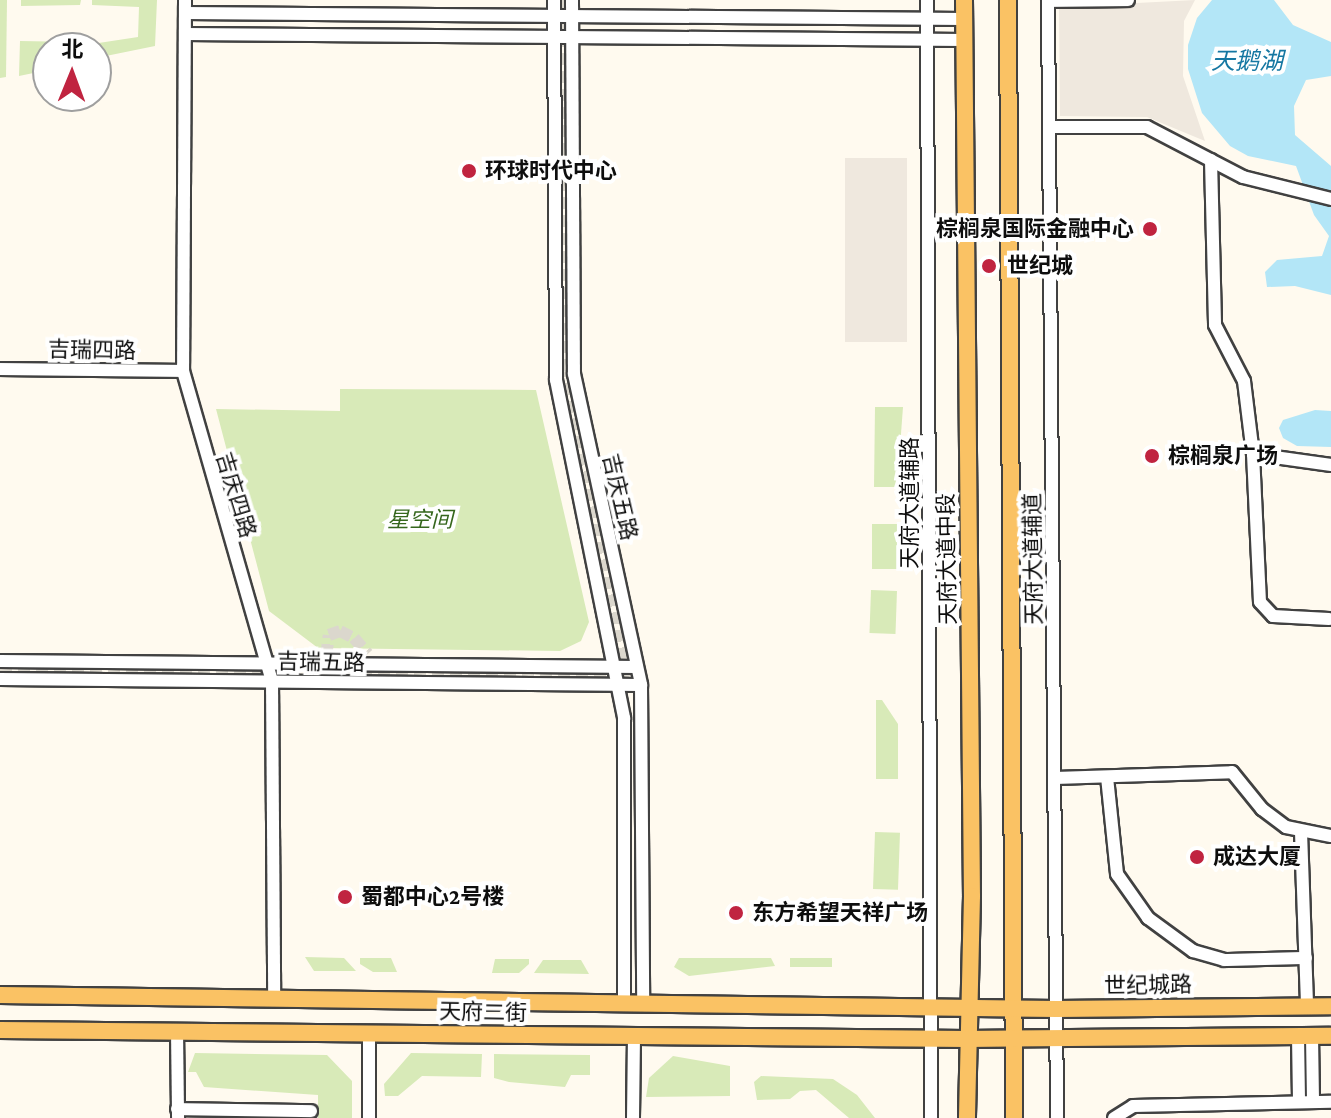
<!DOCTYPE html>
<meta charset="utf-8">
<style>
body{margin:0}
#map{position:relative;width:1331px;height:1118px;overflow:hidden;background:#fffaef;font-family:"Crimson Pro","Noto Sans SC",serif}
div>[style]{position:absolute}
.green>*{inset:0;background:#d8eab8;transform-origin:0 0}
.plaza>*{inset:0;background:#efe8de;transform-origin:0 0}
.water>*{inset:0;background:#b3e6f7}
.minor-tunnel>*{height:12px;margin-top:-6px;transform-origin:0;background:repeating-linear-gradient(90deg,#dbd7cd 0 12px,transparent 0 18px)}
.roads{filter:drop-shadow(2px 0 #414141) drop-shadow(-2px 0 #414141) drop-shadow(0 2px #414141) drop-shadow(0 -2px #414141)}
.minor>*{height:12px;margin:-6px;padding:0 6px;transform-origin:6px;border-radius:6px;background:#fff}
.major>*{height:16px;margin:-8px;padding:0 8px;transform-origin:8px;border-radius:8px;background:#fac264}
.dots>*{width:22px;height:22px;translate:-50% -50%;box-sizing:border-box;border:4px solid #fff;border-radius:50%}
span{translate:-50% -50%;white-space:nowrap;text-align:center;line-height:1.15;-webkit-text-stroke:8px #fff;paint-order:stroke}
.poi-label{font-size:22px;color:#0e0e0e;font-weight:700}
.left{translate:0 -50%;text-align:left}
.right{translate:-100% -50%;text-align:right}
.street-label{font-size:22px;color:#0e0e0e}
.park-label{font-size:22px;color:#36671d;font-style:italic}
.water-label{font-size:24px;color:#1577a2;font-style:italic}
.north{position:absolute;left:32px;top:32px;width:80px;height:80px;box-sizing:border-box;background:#fff;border:2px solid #9f9f9f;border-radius:50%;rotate:1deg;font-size:22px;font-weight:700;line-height:32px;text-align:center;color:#0e0e0e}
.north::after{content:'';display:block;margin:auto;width:28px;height:36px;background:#c02440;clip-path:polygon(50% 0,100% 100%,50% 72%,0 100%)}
</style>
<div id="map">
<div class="green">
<div style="clip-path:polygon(0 0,7px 0,6px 77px,0 78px)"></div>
<div style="clip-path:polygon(21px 0,81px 0,80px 5px,21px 6px)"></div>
<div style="clip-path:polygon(92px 0,157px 0,155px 46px,96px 58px,92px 44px,138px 37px,139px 7px,92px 5px)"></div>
<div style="clip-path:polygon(20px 41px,78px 42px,78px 48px,48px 48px,48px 70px,19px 76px)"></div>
<div style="clip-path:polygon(340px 389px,536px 390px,589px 622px,581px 641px,560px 651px,318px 648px,269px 611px,216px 409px,340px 411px)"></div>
<div style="clip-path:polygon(875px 407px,903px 407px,897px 487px,874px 487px)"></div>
<div style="left:872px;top:524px;width:26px;height:45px"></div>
<div style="left:871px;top:590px;width:26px;height:43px;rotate:2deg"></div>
<div style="clip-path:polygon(876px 700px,882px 700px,898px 724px,898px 779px,876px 779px)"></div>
<div style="left:875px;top:832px;width:25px;height:57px;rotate:2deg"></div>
<div style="clip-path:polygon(305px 957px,344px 958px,356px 971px,314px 971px)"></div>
<div style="clip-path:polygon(360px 958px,391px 958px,397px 972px,373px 972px,360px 964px)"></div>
<div style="clip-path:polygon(679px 958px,771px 958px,775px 966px,689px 976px,674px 967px)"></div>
<div style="left:790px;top:958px;width:42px;height:9px"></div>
<div style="clip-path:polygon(495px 959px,529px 959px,529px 964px,519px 973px,492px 973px)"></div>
<div style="clip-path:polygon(543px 960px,581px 960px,589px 974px,534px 973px)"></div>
<div style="clip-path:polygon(195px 1053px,327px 1055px,352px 1081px,352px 1118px,318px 1118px,318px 1095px,204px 1087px,196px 1072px,188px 1072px)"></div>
<div style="clip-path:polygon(411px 1053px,482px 1054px,481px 1077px,422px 1076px,398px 1096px,385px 1096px,384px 1084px)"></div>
<div style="clip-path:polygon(494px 1054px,590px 1055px,590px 1075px,571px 1075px,565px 1087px,509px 1082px,494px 1078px)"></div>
<div style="clip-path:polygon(673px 1056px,730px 1066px,730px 1096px,646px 1097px,649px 1078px)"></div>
<div style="clip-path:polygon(761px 1076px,833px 1079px,857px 1095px,875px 1118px,849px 1118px,816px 1090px,800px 1091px,790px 1099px,757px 1100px,754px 1082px)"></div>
</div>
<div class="plaza">
<div style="clip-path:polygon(1195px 0,1184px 21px,1183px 76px,1205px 141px,1147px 117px,1060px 116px,1059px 7px)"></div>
<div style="left:845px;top:158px;width:62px;height:184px"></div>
</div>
<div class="water">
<div style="clip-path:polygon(1212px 0,1274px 0,1293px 25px,1331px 42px,1331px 76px,1306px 80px,1294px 106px,1295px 135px,1331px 166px,1331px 295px,1295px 286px,1267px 287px,1265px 272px,1277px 260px,1322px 256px,1329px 236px,1314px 215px,1296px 166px,1248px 156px,1230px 146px,1202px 113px,1188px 69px,1188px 45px,1197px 18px)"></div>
<div style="clip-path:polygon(1315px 410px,1331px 411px,1331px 447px,1297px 446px,1283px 438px,1279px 428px,1283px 420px)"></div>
</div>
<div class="minor-tunnel">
<div style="left:0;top:671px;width:627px;rotate:0.55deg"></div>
<div style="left:627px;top:677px;width:312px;rotate:-101.5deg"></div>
<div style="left:565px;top:371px;width:371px;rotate:-90.3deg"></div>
<div style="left:324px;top:674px;width:39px;rotate:-83deg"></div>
<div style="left:329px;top:635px;width:12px;rotate:-20deg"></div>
<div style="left:340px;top:631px;width:16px;rotate:27deg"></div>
<div style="left:354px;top:638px;width:21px;rotate:49deg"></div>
</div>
<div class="roads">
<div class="minor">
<div style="left:185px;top:0;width:371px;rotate:90.3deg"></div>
<div style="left:183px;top:371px;width:323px;rotate:74deg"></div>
<div style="left:272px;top:681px;width:317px;rotate:89.6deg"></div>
<div style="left:554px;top:0;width:380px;rotate:89.7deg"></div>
<div style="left:556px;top:380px;width:345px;rotate:78.6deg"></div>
<div style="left:624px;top:718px;width:284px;rotate:90deg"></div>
<div style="left:572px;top:0;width:374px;rotate:89.7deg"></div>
<div style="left:574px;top:374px;width:318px;rotate:77.8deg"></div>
<div style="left:641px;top:685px;width:317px;rotate:89.6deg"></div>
<div style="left:927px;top:0;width:1118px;rotate:89.8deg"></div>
<div style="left:1048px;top:0;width:1118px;rotate:89.54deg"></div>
<div style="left:1048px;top:1px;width:80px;rotate:-0.7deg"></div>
<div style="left:185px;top:13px;width:779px;rotate:0.44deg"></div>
<div style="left:185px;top:34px;width:779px;rotate:0.44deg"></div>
<div style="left:1049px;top:127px;width:98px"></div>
<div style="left:1147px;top:127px;width:108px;rotate:27.5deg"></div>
<div style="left:1243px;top:177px;width:91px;rotate:14deg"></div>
<div style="left:1211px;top:160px;width:165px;rotate:88.6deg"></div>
<div style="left:1215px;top:325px;width:63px;rotate:62.6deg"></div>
<div style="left:1244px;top:381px;width:74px;rotate:83deg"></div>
<div style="left:1253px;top:454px;width:79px;rotate:8deg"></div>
<div style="left:0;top:369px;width:183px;rotate:0.6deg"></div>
<div style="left:1253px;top:454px;width:148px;rotate:87.3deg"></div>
<div style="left:1260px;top:602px;width:19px;rotate:47deg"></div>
<div style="left:1273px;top:616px;width:56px;rotate:3.1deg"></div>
<div style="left:0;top:661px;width:637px;rotate:0.54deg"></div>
<div style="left:0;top:679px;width:641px;rotate:0.54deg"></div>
<div style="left:1107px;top:777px;width:98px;rotate:84.1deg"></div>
<div style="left:1117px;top:874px;width:54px;rotate:54.8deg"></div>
<div style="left:1148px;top:918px;width:56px;rotate:36.3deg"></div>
<div style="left:1193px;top:951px;width:32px;rotate:16deg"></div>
<div style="left:1224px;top:960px;width:82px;rotate:-1.4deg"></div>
<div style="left:1055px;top:778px;width:177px;rotate:-1.9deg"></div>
<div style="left:1232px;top:772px;width:48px;rotate:51deg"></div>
<div style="left:1262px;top:809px;width:30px;rotate:37deg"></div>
<div style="left:1286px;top:827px;width:46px;rotate:11.3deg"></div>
<div style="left:1301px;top:832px;width:173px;rotate:88deg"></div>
<div style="left:177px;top:1031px;width:87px;rotate:89.3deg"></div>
<div style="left:369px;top:1033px;width:85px;rotate:90deg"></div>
<div style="left:1298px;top:1036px;width:66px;rotate:89.1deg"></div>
<div style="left:1312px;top:1036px;width:66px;rotate:89.1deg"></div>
<div style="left:177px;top:1109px;width:134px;rotate:0.9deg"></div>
<div style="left:633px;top:1118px;width:82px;rotate:-89.3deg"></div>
<div style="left:1114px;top:1118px;width:22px;rotate:-32deg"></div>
<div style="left:1133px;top:1106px;width:198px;rotate:-1.2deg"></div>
</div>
<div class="major">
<div style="left:964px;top:0;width:896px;rotate:89.49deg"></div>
<div style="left:972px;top:896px;width:222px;rotate:91.3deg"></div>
<div style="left:1008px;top:0;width:1118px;rotate:89.69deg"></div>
<div style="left:0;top:995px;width:1057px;rotate:0.76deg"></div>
<div style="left:1057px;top:1009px;width:274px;rotate:-0.6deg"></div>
<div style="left:0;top:1030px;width:966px;rotate:0.53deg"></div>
<div style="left:966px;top:1039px;width:365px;rotate:-0.5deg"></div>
</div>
</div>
<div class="dots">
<div style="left:469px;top:171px;background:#c02440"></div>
<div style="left:1150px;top:229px;background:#c02440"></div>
<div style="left:989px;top:266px;background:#c02440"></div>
<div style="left:1152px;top:456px;background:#c02440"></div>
<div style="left:1197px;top:857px;background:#c02440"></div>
<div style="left:345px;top:897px;background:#c02440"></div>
<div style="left:736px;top:913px;background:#c02440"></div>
</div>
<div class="poi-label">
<span class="left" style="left:485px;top:171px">环球时代中心</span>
<span class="right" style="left:1134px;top:229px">棕榈泉国际金融中心</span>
<span class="left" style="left:1007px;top:266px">世纪城</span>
<span class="left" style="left:1168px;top:456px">棕榈泉广场</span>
<span class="left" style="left:1213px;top:857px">成达大厦</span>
<span class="left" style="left:361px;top:897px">蜀都中心2号楼</span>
<span class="left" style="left:752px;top:913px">东方希望天祥广场</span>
</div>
<div class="street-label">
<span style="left:92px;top:350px;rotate:1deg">吉瑞四路</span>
<span style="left:236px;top:495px;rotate:73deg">吉庆四路</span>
<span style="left:620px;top:497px;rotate:77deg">吉庆五路</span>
<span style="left:910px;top:503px;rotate:-90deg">天府大道辅路</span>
<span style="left:947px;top:559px;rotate:-91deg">天府大道中段</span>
<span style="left:1033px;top:559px;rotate:-91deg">天府大道辅道</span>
<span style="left:321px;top:662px;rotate:1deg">吉瑞五路</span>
<span style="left:1148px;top:985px;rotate:-1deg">世纪城路</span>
<span style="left:483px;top:1012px;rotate:1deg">天府二街</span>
</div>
<div class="park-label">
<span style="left:420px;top:520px">星空间</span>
</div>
<div class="water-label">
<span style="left:1247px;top:61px">天鹅湖</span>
</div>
<div class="north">北</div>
</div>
